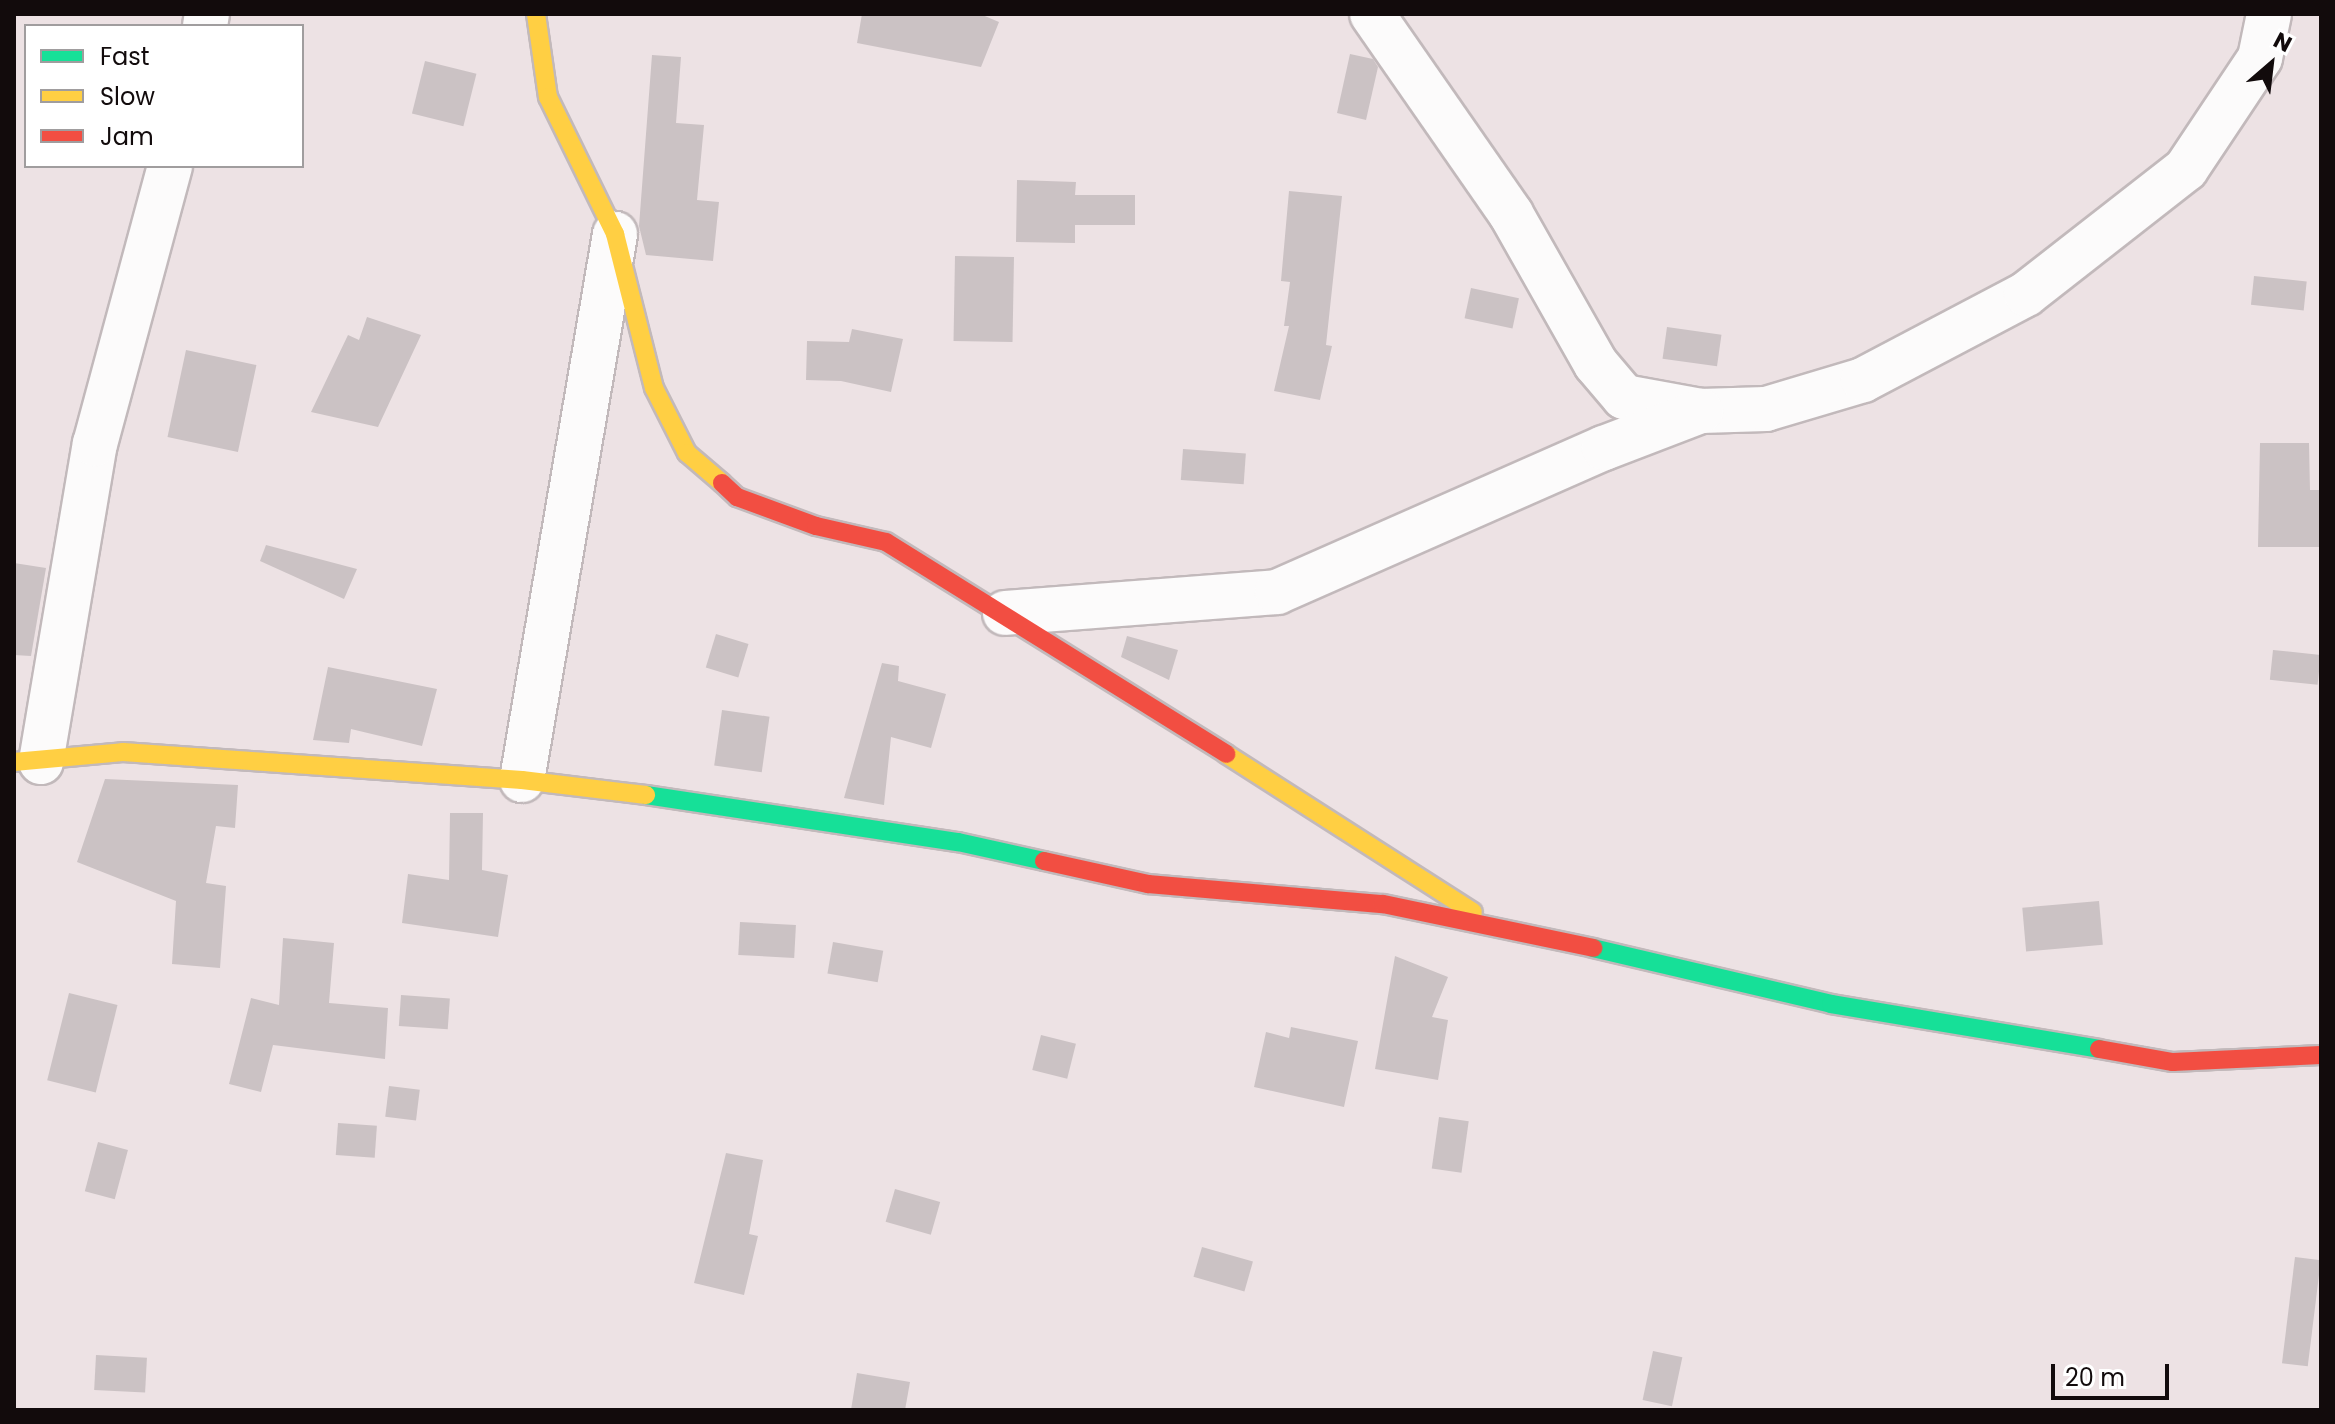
<!DOCTYPE html>
<style>
body{margin:0}
#map{position:relative;width:2335px;height:1424px;overflow:hidden;background:#ede2e4;font-family:Poppins,sans-serif}
div>[style]{position:absolute}
.building>*{inset:0;background:#cbc2c4;transform-origin:0 0}
.roads{filter:drop-shadow(2px 0 #c2b9bb) drop-shadow(-2px 0 #c2b9bb) drop-shadow(0 2px #c2b9bb) drop-shadow(0 -2px #c2b9bb)}
.street>*{height:44px;margin:-22px;padding:0 22px;transform-origin:22px;border-radius:22px;background:#fcfbfb}
.fast>*{height:18px;margin:-9px;padding:0 9px;transform-origin:9px;border-radius:9px;background:#16e098}
.slow>*{height:18px;margin:-9px;padding:0 9px;transform-origin:9px;border-radius:9px;background:#ffcf43}
.jam>*{height:18px;margin:-9px;padding:0 9px;transform-origin:9px;border-radius:9px;background:#f24e42}
span{translate:-50% -50%;white-space:nowrap;text-align:center;line-height:1.15;-webkit-text-stroke:6px #fff;paint-order:stroke}
.frame{position:absolute;inset:0;border:16px solid #120b0c;pointer-events:none}
.legend{position:absolute;left:24px;top:24px;width:280px;height:144px;box-sizing:border-box;background:#fff;border:2px solid #a09d9e;margin:0;padding:10px 14px;list-style:none;font-size:24px;color:#120b0c}
.legend li{display:flex;align-items:center;gap:16px;height:40px}
.legend b{width:40px;border:2px solid #a09d9e}
.north{position:absolute;left:2231px;top:24px;width:80px;height:80px;-webkit-text-stroke:6px #fff;paint-order:stroke;rotate:28deg;font-size:22px;font-weight:700;line-height:32px;text-align:center;color:#120b0c}
.north::after{content:'';display:block;margin:auto;width:28px;height:36px;background:#120b0c;clip-path:polygon(50% 0,100% 100%,50% 72%,0 100%)}
.scale{position:absolute;left:2051px;top:1364px;width:118px;height:36px;box-sizing:border-box;border:4px solid #120b0c;border-top:0;padding-left:10px;font-size:24px;line-height:28px;white-space:nowrap;color:#120b0c;-webkit-text-stroke:6px #fff;paint-order:stroke}
</style>
<div id="map">
<div class="building">
<div style="clip-path:polygon(862px 14px,980px 14px,999px 22px,981px 67px,857px 43px)"></div>
<div style="clip-path:polygon(1350px 54px,1373px 59px,1378px 67px,1366px 120px,1337px 113px)"></div>
<div style="clip-path:polygon(652px 55px,681px 57px,676px 123px,704px 125px,697px 200px,719px 202px,713px 261px,646px 255px,639px 226px)"></div>
<div style="left:425px;top:61px;width:53px;height:54px;rotate:14deg"></div>
<div style="clip-path:polygon(1017px 180px,1076px 182px,1075px 195px,1135px 195px,1135px 225px,1075px 225px,1075px 243px,1016px 242px)"></div>
<div style="clip-path:polygon(1289px 191px,1342px 196px,1326px 345px,1332px 346px,1320px 400px,1274px 391px,1289px 326px,1284px 326px,1290px 282px,1281px 281px)"></div>
<div style="left:955px;top:256px;width:59px;height:85px;rotate:1deg"></div>
<div style="left:2254px;top:276px;width:53px;height:29px;rotate:6deg"></div>
<div style="left:1471px;top:288px;width:49px;height:31px;rotate:12deg"></div>
<div style="clip-path:polygon(367px 317px,421px 335px,378px 427px,311px 412px,348px 335px,359px 340px)"></div>
<div style="left:1667px;top:327px;width:55px;height:32px;rotate:8deg"></div>
<div style="clip-path:polygon(852px 329px,903px 339px,891px 392px,841px 381px,806px 380px,807px 341px,849px 342px)"></div>
<div style="left:186px;top:350px;width:72px;height:89px;rotate:12deg"></div>
<div style="clip-path:polygon(2260px 443px,2309px 443px,2310px 490px,2321px 490px,2321px 547px,2258px 547px)"></div>
<div style="left:1183px;top:449px;width:63px;height:31px;rotate:4deg"></div>
<div style="clip-path:polygon(266px 545px,357px 569px,344px 599px,260px 561px)"></div>
<div style="clip-path:polygon(14px 563px,46px 568px,31px 656px,14px 655px)"></div>
<div style="left:716px;top:634px;width:34px;height:35px;rotate:17deg"></div>
<div style="clip-path:polygon(1127px 636px,1178px 650px,1169px 680px,1121px 657px)"></div>
<div style="left:2273px;top:650px;width:48px;height:30px;rotate:6deg"></div>
<div style="clip-path:polygon(882px 663px,899px 666px,898px 681px,946px 694px,931px 748px,891px 737px,884px 805px,844px 798px)"></div>
<div style="clip-path:polygon(328px 667px,437px 689px,422px 746px,351px 729px,349px 743px,313px 740px)"></div>
<div style="left:722px;top:710px;width:48px;height:56px;rotate:8deg"></div>
<div style="clip-path:polygon(105px 779px,238px 785px,235px 828px,216px 826px,206px 883px,226px 886px,220px 968px,172px 964px,176px 901px,77px 862px)"></div>
<div style="clip-path:polygon(450px 813px,483px 813px,482px 870px,508px 875px,498px 937px,402px 923px,408px 874px,449px 880px)"></div>
<div style="left:2099px;top:901px;width:44px;height:77px;rotate:85deg"></div>
<div style="left:740px;top:922px;width:56px;height:33px;rotate:3deg"></div>
<div style="clip-path:polygon(283px 938px,334px 943px,329px 1003px,388px 1008px,385px 1059px,273px 1045px,261px 1092px,229px 1084px,251px 998px,279px 1005px)"></div>
<div style="left:833px;top:942px;width:51px;height:32px;rotate:10deg"></div>
<div style="clip-path:polygon(1395px 956px,1448px 977px,1432px 1017px,1448px 1020px,1438px 1080px,1375px 1069px)"></div>
<div style="left:69px;top:993px;width:50px;height:90px;rotate:14deg"></div>
<div style="left:401px;top:995px;width:49px;height:31px;rotate:4deg"></div>
<div style="clip-path:polygon(1291px 1027px,1358px 1041px,1344px 1107px,1254px 1087px,1266px 1032px,1289px 1038px)"></div>
<div style="left:1041px;top:1035px;width:36px;height:36px;rotate:14deg"></div>
<div style="left:389px;top:1086px;width:31px;height:31px;rotate:7deg"></div>
<div style="left:1439px;top:1117px;width:30px;height:52px;rotate:8deg"></div>
<div style="left:338px;top:1123px;width:39px;height:32px;rotate:4deg"></div>
<div style="left:98px;top:1142px;width:31px;height:51px;rotate:15deg"></div>
<div style="clip-path:polygon(726px 1153px,763px 1160px,749px 1234px,758px 1236px,744px 1295px,694px 1283px)"></div>
<div style="left:895px;top:1189px;width:47px;height:34px;rotate:16deg"></div>
<div style="left:1202px;top:1247px;width:53px;height:31px;rotate:16deg"></div>
<div style="left:2295px;top:1257px;width:26px;height:107px;rotate:7deg"></div>
<div style="left:1653px;top:1351px;width:30px;height:50px;rotate:12deg"></div>
<div style="left:96px;top:1355px;width:51px;height:35px;rotate:3deg"></div>
<div style="clip-path:polygon(857px 1373px,910px 1382px,905px 1410px,851px 1410px)"></div>
</div>
<div class="roads">
<div class="street">
<div style="left:1372px;top:14px;width:244px;rotate:55.2deg"></div>
<div style="left:1511px;top:214px;width:172px;rotate:60.5deg"></div>
<div style="left:1596px;top:364px;width:43px;rotate:49.7deg"></div>
<div style="left:1624px;top:397px;width:78px;rotate:10.3deg"></div>
<div style="left:1701px;top:411px;width:65px;rotate:-1.8deg"></div>
<div style="left:1766px;top:409px;width:101px;rotate:-16.6deg"></div>
<div style="left:1863px;top:380px;width:184px;rotate:-27.8deg"></div>
<div style="left:2026px;top:294px;width:203px;rotate:-38deg"></div>
<div style="left:2186px;top:169px;width:133px;rotate:-56.3deg"></div>
<div style="left:2260px;top:58px;width:45px;rotate:-78.4deg"></div>
<div style="left:205px;top:26px;width:12px;rotate:-81deg"></div>
<div style="left:1005px;top:613px;width:273px;rotate:-4.4deg"></div>
<div style="left:1277px;top:592px;width:357px;rotate:-23.8deg"></div>
<div style="left:1604px;top:448px;width:104px;rotate:-20.9deg"></div>
<div style="left:41px;top:762px;width:323px;rotate:-80.4deg"></div>
<div style="left:95px;top:444px;width:288px;rotate:-74.9deg"></div>
<div style="left:522px;top:780px;width:554px;rotate:-80.33deg"></div>
</div>
<div class="fast">
<div style="left:646px;top:795px;width:316px;rotate:8.6deg"></div>
<div style="left:958px;top:842px;width:88px;rotate:12.5deg"></div>
<div style="left:1593px;top:948px;width:244px;rotate:13.2deg"></div>
<div style="left:1831px;top:1004px;width:272px;rotate:9.5deg"></div>
</div>
<div class="slow">
<div style="left:536px;top:14px;width:84px;rotate:81.8deg"></div>
<div style="left:548px;top:97px;width:153px;rotate:63.9deg"></div>
<div style="left:615px;top:234px;width:159px;rotate:75.8deg"></div>
<div style="left:654px;top:388px;width:73px;rotate:63.1deg"></div>
<div style="left:687px;top:453px;width:46px;rotate:40.6deg"></div>
<div style="left:1226px;top:754px;width:293px;rotate:32.6deg"></div>
<div style="left:14px;top:762px;width:109px;rotate:-5.2deg"></div>
<div style="left:123px;top:752px;width:400px;rotate:4deg"></div>
<div style="left:522px;top:780px;width:125px;rotate:6.9deg"></div>
</div>
<div class="jam">
<div style="left:722px;top:483px;width:21px;rotate:43deg"></div>
<div style="left:737px;top:497px;width:84px;rotate:20.2deg"></div>
<div style="left:816px;top:526px;width:72px;rotate:12.9deg"></div>
<div style="left:886px;top:542px;width:401px;rotate:31.9deg"></div>
<div style="left:1044px;top:861px;width:107px;rotate:12.5deg"></div>
<div style="left:1148px;top:884px;width:236px;rotate:4.9deg"></div>
<div style="left:1383px;top:904px;width:215px;rotate:11.8deg"></div>
<div style="left:2099px;top:1049px;width:75px;rotate:10deg"></div>
<div style="left:2173px;top:1062px;width:148px;rotate:-2.7deg"></div>
</div>
</div>
<div class="frame"></div>
<ul class="legend">
<li><b style="height:10px;background:#16e098"></b>Fast</li>
<li><b style="height:10px;background:#ffcf43"></b>Slow</li>
<li><b style="height:10px;background:#f24e42"></b>Jam</li>
</ul>
<div class="north">N</div>
<div class="scale">20 m</div>
</div>
